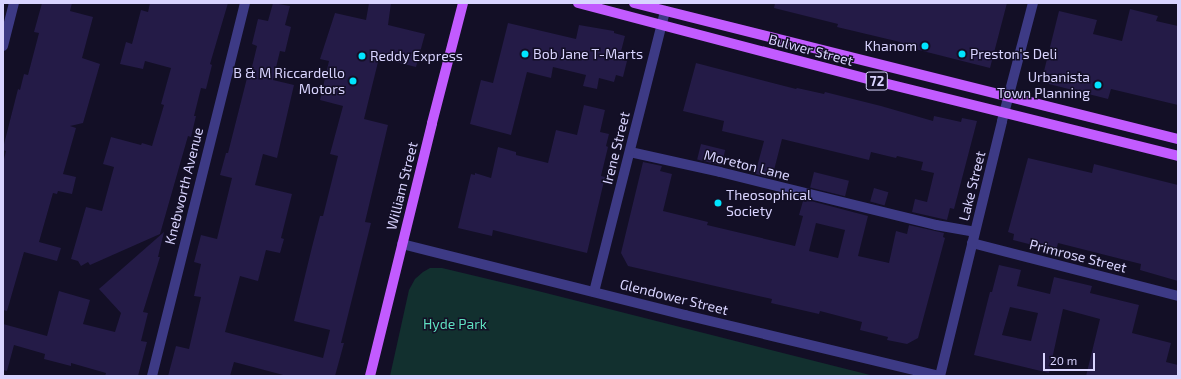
<!DOCTYPE html>
<style>
body{margin:0}
#map{position:relative;width:1181px;height:379px;overflow:hidden;background:#130f26;font-family:"Exo 2",sans-serif}
div>[style]{position:absolute}
.green>*{inset:0;background:#12302f}
.building>*{inset:0;background:#241b47;transform-origin:0 0}
.minor>*{height:10px;margin:-5px;padding:0 5px;transform-origin:5px;border-radius:5px;background:#3d3a85}
.primary>*{height:10px;margin:-5px;padding:0 5px;transform-origin:5px;border-radius:5px;background:#c25bff}
.dots>*{width:11px;height:11px;translate:-50% -50%;box-sizing:border-box;border:2px solid #130f26;border-radius:50%}
span{translate:-50% -50%;white-space:nowrap;text-align:center;line-height:1.15;-webkit-text-stroke:3px #130f26;paint-order:stroke}
.shield-label span{padding:1px 3px;background:#130f26;border:1px solid;border-radius:3px;-webkit-text-stroke-width:0}
.shield-label{font-size:13px;color:#d9d4ff;font-weight:700}
.poi-label{font-size:14px;color:#d9d4ff}
.right{translate:-100% -50%;text-align:right}
.left{translate:0 -50%;text-align:left}
.street-label{font-size:14px;color:#d9d4ff}
.park-label{font-size:14px;color:#5fe0c0}
.frame{position:absolute;inset:0;border:4px solid #d9d4ff;pointer-events:none}
.scale{position:absolute;left:1043px;top:353px;width:52px;height:18px;box-sizing:border-box;border:2px solid #d9d4ff;border-top:0;padding-left:5px;font-size:12px;line-height:14px;white-space:nowrap;color:#d9d4ff;-webkit-text-stroke:3px #130f26;paint-order:stroke}
</style>
<div id="map">
<div class="green">
<div style="clip-path:polygon(430px 268px,442px 268px,534px 290px,874px 376px,390px 376px,409px 290px,415px 279px,423px 272px)"></div>
</div>
<div class="building">
<div style="clip-path:polygon(42px 3px,72px 3px,70px 11px,93px 17px,82px 58px,100px 64px,83px 123px,70px 126px,76px 128px,63px 174px,76px 177px,72px 194px,58px 191px,57px 194px,53px 193px,39px 242px,61px 248px,57px 261px,24px 252px,7px 311px,3px 310px,3px 163px,6px 151px,3px 150px,3px 148px,18px 89px,20px 90px,24px 74px,28px 75px,39px 33px,34px 32px)"></div>
<div style="clip-path:polygon(150px 3px,228px 3px,210px 64px,212px 65px,206px 89px,201px 88px,194px 116px,196px 116px,191px 137px,188px 136px,160px 234px,90px 265px,88px 262px,81px 266px,78px 261px,71px 259px,86px 207px,102px 211px,114px 167px,103px 164px,111px 137px,141px 145px,142px 143px,152px 146px,164px 105px,161px 104px,171px 68px,145px 61px,143px 69px,120px 64px,126px 42px,132px 44px,141px 10px,148px 12px)"></div>
<div style="clip-path:polygon(273px 3px,290px 6px,285px 25px,291px 27px,285px 52px,280px 51px,273px 80px,294px 85px,277px 158px,263px 154px,255px 185px,292px 194px,281px 238px,284px 239px,280px 253px,266px 250px,258px 281px,240px 276px,225px 332px,323px 358px,330px 330px,294px 321px,312px 247px,320px 216px,323px 216px,338px 156px,330px 154px,343px 106px,320px 100px,329px 61px,320px 59px,335px 13px,366px 20px,369px 3px,391px 3px,388px 25px,425px 34px,416px 67px,379px 58px,364px 119px,388px 125px,365px 222px,371px 223px,341px 343px,344px 343px,335px 376px,287px 376px,234px 362px,230px 376px,168px 376px,176px 346px,189px 349px,201px 297px,194px 296px,201px 264px,194px 262px,201px 235px,217px 239px,232px 178px,220px 175px,226px 153px,228px 153px,248px 74px,250px 75px,257px 46px,252px 44px,258px 19px,268px 21px)"></div>
<div style="clip-path:polygon(775px 3px,1007px 3px,990px 68px,899px 45px,900px 42px,837px 27px,838px 24px,774px 8px)"></div>
<div style="clip-path:polygon(1130px 9px,1158px 16px,1156px 21px,1178px 26px,1178px 105px,1111px 89px,1108px 99px,1049px 84px,1043px 75px,1059px 11px,1097px 20px,1093px 34px,1122px 41px)"></div>
<div style="clip-path:polygon(508px 23px,576px 39px,579px 25px,614px 31px,614px 33px,625px 36px,619px 59px,627px 61px,623px 77px,616px 75px,614px 82px,599px 78px,597px 89px,583px 86px,586px 75px,553px 67px,551px 78px,527px 72px,511px 135px,470px 124px,481px 80px,493px 83px)"></div>
<div style="clip-path:polygon(696px 63px,796px 89px,797px 88px,824px 94px,825px 92px,881px 106px,933px 121px,934px 116px,961px 122px,962px 118px,977px 121px,954px 209px,950px 208px,947px 220px,912px 212px,915px 199px,927px 202px,934px 173px,921px 170px,923px 162px,897px 156px,896px 158px,871px 152px,869px 160px,782px 139px,772px 178px,755px 174px,764px 141px,722px 131px,724px 121px,683px 111px)"></div>
<div style="clip-path:polygon(584px 105px,605px 110px,600px 132px,609px 134px,606px 146px,608px 147px,601px 176px,605px 177px,587px 253px,493px 230px,492px 236px,458px 228px,471px 174px,475px 175px,475px 173px,491px 178px,498px 147px,516px 152px,516px 155px,548px 163px,556px 130px,577px 135px)"></div>
<div style="left:701px;top:144px;width:25px;height:16px;rotate:14deg"></div>
<div style="clip-path:polygon(1028px 158px,1092px 173px,1094px 164px,1178px 185px,1178px 281px,1140px 270px,1141px 264px,1058px 243px,1056px 251px,1013px 240px,1014px 234px,1008px 232px)"></div>
<div style="clip-path:polygon(evenodd,643px 162px,662px 166px,660px 171px,672px 174px,663px 211px,708px 222px,707px 225px,795px 246px,803px 216px,799px 215px,803px 201px,806px 202px,807px 200px,868px 216px,858px 256px,889px 263px,896px 231px,907px 234px,909px 225px,944px 233px,943px 237px,945px 238px,918px 338px,907px 344px,887px 340px,888px 337px,860px 330px,862px 322px,820px 311px,819px 314px,771px 303px,772px 299px,628px 266px,621px 253px,643px 162px,816px 223px,845px 230px,838px 258px,809px 251px,816px 223px)"></div>
<div style="left:814px;top:172px;width:36px;height:16px;rotate:14deg"></div>
<div style="left:874px;top:188px;width:15px;height:14px;rotate:16deg"></div>
<div style="clip-path:polygon(164px 232px,158px 257px,160px 257px,143px 312px,148px 313px,141px 341px,147px 342px,138px 376px,105px 376px,106px 373px,71px 363px,71px 366px,44px 359px,45px 354px,14px 345px,7px 371px,3px 370px,3px 324px,47px 336px,59px 291px,90px 300px,83px 324px,115px 332px,121px 313px,99px 289px)"></div>
<div style="clip-path:polygon(evenodd,999px 265px,1021px 270px,1017px 286px,1050px 294px,1054px 277px,1092px 286px,1090px 293px,1139px 305px,1132px 333px,1171px 343px,1166px 362px,1178px 365px,1178px 376px,1086px 376px,1100px 319px,1063px 309px,1049px 373px,974px 355px,990px 292px,992px 292px,999px 265px,1010px 307px,1038px 313px,1031px 341px,1002px 335px,1010px 307px)"></div>
</div>
<div class="minor">
<div style="left:3px;top:46px;width:44px;rotate:-75.7deg"></div>
<div style="left:630px;top:152px;width:92px;rotate:12.5deg"></div>
<div style="left:720px;top:172px;width:222px;rotate:13.8deg"></div>
<div style="left:936px;top:225px;width:39px;rotate:10deg"></div>
<div style="left:972px;top:243px;width:213px;rotate:14.4deg"></div>
<div style="left:402px;top:244px;width:292px;rotate:14.1deg"></div>
<div style="left:685px;top:315px;width:261px;rotate:13.5deg"></div>
<div style="left:594px;top:292px;width:290px;rotate:-75.8deg"></div>
<div style="left:152px;top:376px;width:384px;rotate:-76deg"></div>
<div style="left:940px;top:376px;width:262px;rotate:-76.3deg"></div>
<div style="left:1002px;top:121px;width:122px;rotate:-75.3deg"></div>
</div>
<div class="primary">
<div style="left:578px;top:3px;width:316px;rotate:14.7deg"></div>
<div style="left:884px;top:83px;width:303px;rotate:13.9deg"></div>
<div style="left:634px;top:3px;width:561px;rotate:14.04deg"></div>
<div style="left:370px;top:376px;width:260px;rotate:-76.2deg"></div>
<div style="left:432px;top:123px;width:124px;rotate:-75.5deg"></div>
</div>
<div class="dots">
<div style="left:925px;top:46px;background:#00e5ff"></div>
<div style="left:525px;top:54px;background:#00e5ff"></div>
<div style="left:962px;top:54px;background:#00e5ff"></div>
<div style="left:362px;top:56px;background:#00e5ff"></div>
<div style="left:353px;top:81px;background:#00e5ff"></div>
<div style="left:1098px;top:85px;background:#00e5ff"></div>
<div style="left:718px;top:203px;background:#00e5ff"></div>
</div>
<div class="shield-label">
<span style="left:877px;top:81px">72</span>
</div>
<div class="poi-label">
<span class="right" style="left:917px;top:46px">Khanom</span>
<span class="left" style="left:533px;top:54px">Bob Jane T-Marts</span>
<span class="left" style="left:970px;top:54px">Preston's Deli</span>
<span class="left" style="left:370px;top:56px">Reddy Express</span>
<span class="right" style="left:345px;top:81px">B &amp; M Riccardello<br>Motors</span>
<span class="right" style="left:1090px;top:85px">Urbanista<br>Town Planning</span>
<span class="left" style="left:726px;top:203px">Theosophical<br>Society</span>
</div>
<div class="street-label">
<span style="left:811px;top:50px;rotate:15deg">Bulwer Street</span>
<span style="left:616px;top:148px;rotate:-76deg">Irene Street</span>
<span style="left:747px;top:165px;rotate:14deg">Moreton Lane</span>
<span style="left:184px;top:186px;rotate:-76deg">Knebworth Avenue</span>
<span style="left:402px;top:186px;rotate:-76deg">William Street</span>
<span style="left:972px;top:186px;rotate:-76deg">Lake Street</span>
<span style="left:1078px;top:256px;rotate:14deg">Primrose Street</span>
<span style="left:674px;top:297px;rotate:14deg">Glendower Street</span>
</div>
<div class="park-label">
<span style="left:455px;top:324px">Hyde Park</span>
</div>
<div class="frame"></div>
<div class="scale">20 m</div>
</div>
